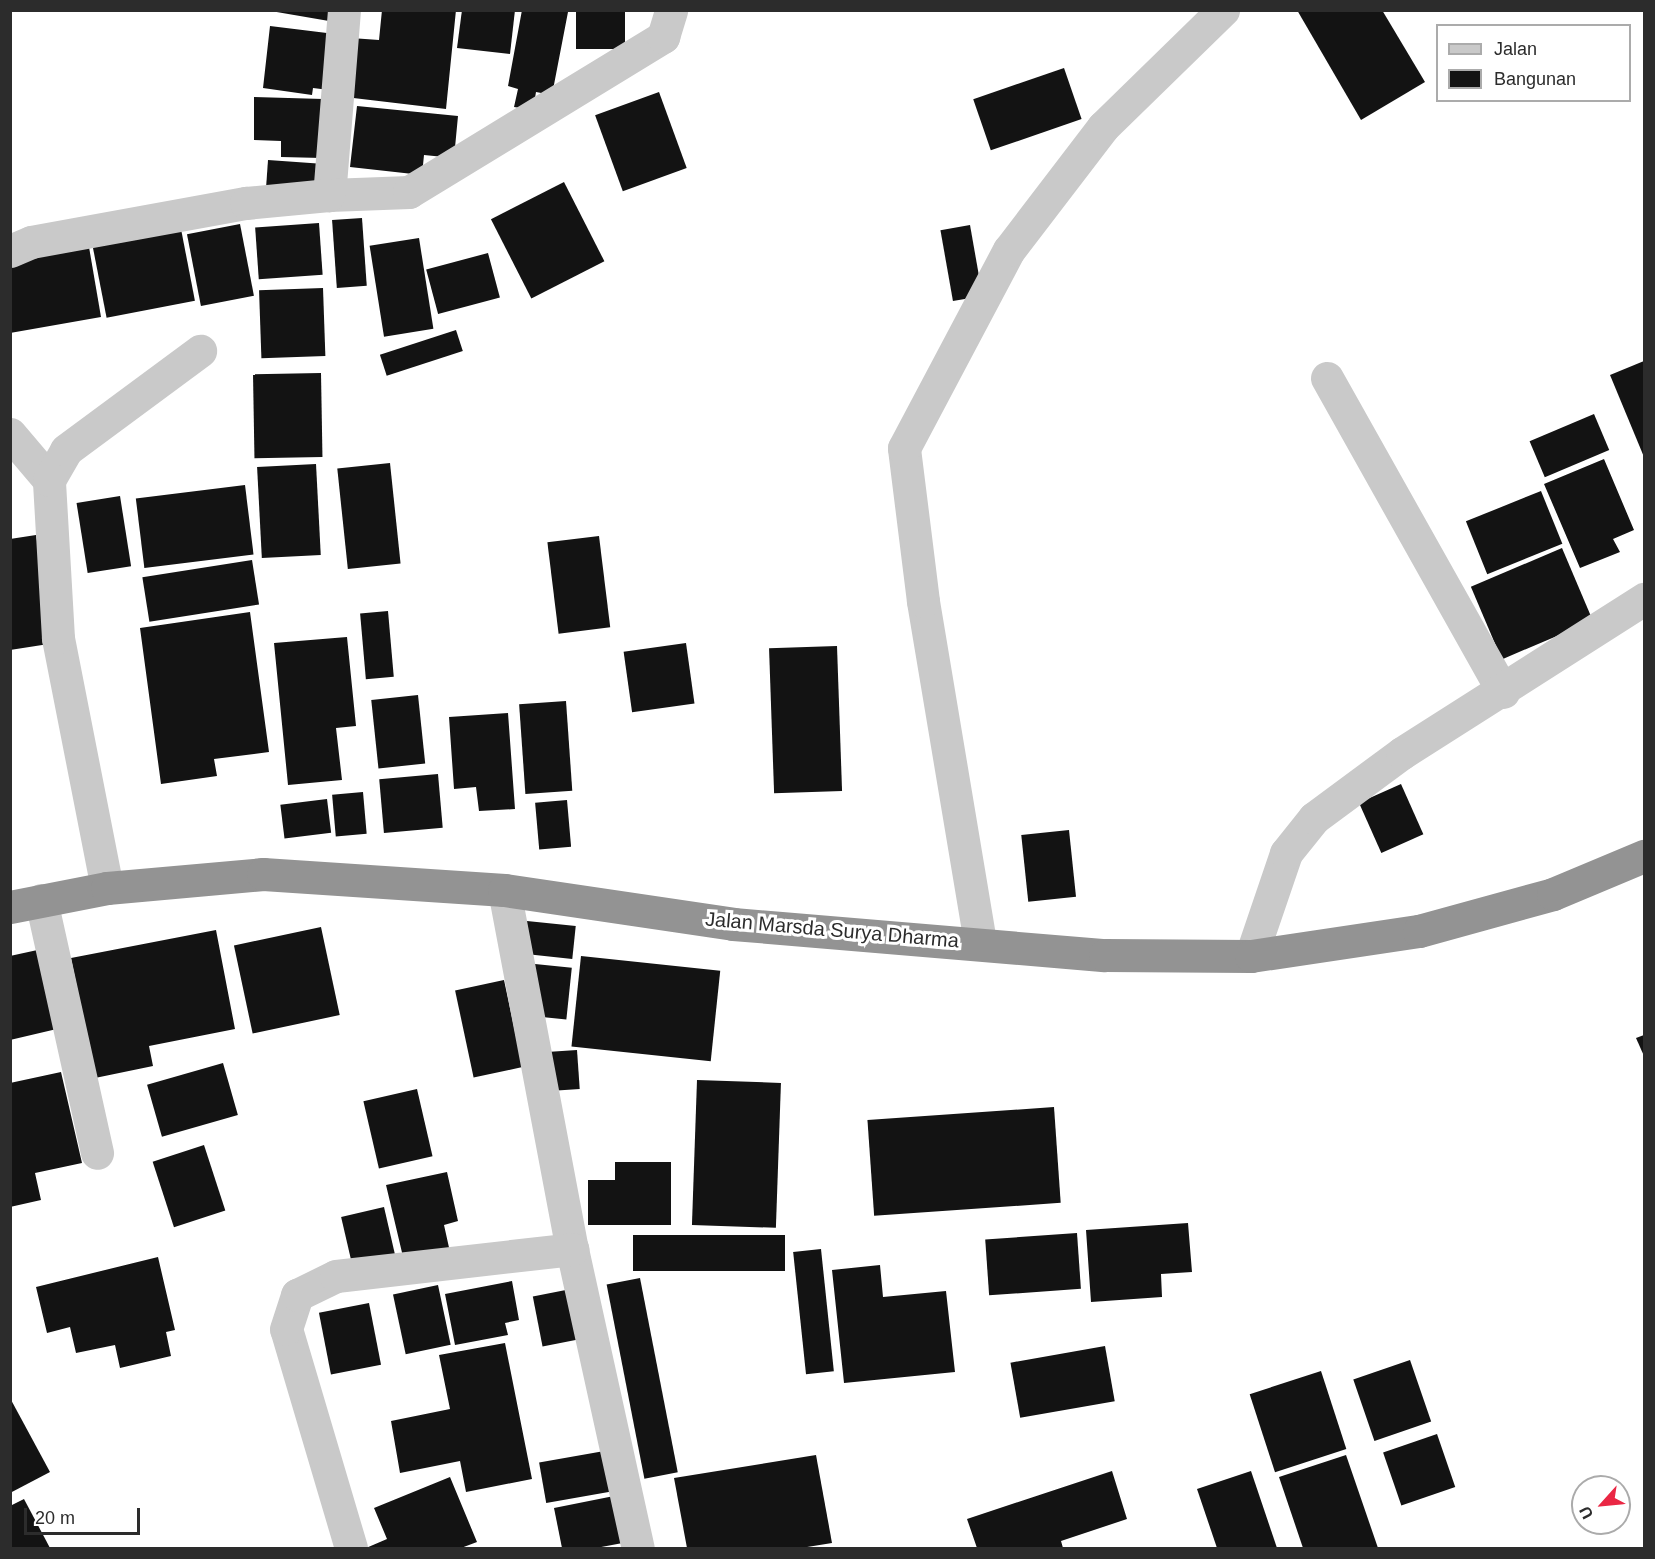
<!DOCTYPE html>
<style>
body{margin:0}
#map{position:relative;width:1655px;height:1559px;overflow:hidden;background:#fff;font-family:Arial,sans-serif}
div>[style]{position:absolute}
.building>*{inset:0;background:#131313;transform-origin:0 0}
.minor>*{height:33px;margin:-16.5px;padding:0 16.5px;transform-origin:16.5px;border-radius:16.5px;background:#c9c9c9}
.highway>*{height:33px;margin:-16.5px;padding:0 16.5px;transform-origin:16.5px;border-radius:16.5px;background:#939393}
span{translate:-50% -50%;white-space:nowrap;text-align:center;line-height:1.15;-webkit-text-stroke:6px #fff;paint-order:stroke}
.street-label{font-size:20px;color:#2c2c2c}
.frame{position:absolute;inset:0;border:12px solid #2c2c2c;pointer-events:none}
.legend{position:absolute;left:1436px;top:24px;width:195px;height:78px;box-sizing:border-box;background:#fff;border:2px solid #ababab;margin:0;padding:8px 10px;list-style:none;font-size:18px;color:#2c2c2c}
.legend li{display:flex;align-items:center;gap:12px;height:30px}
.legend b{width:30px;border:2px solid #ababab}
.north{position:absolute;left:1571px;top:1475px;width:60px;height:60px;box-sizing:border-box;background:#fff;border:2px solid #ababab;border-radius:50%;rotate:243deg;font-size:16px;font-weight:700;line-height:24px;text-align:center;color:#2c2c2c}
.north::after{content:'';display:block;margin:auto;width:21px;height:27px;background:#ea2744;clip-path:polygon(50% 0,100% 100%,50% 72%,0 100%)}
.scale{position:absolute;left:24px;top:1508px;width:116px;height:27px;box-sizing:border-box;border:3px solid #2c2c2c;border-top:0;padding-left:8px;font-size:18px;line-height:21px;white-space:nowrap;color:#2c2c2c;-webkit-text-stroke:4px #fff;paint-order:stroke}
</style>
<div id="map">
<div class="building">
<div style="clip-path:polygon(265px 10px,330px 10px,329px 21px)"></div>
<div style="clip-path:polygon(382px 10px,456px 10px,446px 109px,345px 97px,351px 38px,379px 40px)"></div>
<div style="clip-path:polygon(462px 10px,515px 10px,510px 54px,457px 48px)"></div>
<div style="clip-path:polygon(522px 10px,568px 12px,552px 95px,536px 92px,533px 110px,514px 107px,518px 89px,508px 86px)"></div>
<div style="left:576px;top:10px;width:49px;height:39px"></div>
<div style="clip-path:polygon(1297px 10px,1382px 10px,1425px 82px,1361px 120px)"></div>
<div style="clip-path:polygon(270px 26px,335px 34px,329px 90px,313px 88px,312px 95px,263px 88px)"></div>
<div style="left:1064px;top:68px;width:54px;height:96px;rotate:71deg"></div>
<div style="left:659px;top:92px;width:81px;height:68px;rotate:70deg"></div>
<div style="clip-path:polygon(254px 97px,323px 99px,322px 158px,281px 157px,281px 141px,254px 140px)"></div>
<div style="clip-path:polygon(357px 106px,458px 116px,454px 158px,424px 155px,422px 175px,350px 167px)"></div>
<div style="left:268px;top:160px;width:53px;height:31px;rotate:4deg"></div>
<div style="left:564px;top:182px;width:89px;height:82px;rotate:63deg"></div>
<div style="left:362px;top:218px;width:68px;height:30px;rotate:86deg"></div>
<div style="left:319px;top:223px;width:52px;height:64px;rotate:86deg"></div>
<div style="left:240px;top:224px;width:73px;height:54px;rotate:79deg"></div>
<div style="left:970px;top:225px;width:72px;height:30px;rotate:80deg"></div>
<div style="left:181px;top:229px;width:73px;height:90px;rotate:79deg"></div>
<div style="left:419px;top:238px;width:92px;height:50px;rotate:81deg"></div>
<div style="clip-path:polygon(89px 247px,101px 317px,10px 333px,10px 260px)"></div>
<div style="left:488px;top:253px;width:46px;height:64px;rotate:75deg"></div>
<div style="left:323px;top:288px;width:68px;height:64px;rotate:88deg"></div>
<div style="left:456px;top:330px;width:22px;height:80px;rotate:72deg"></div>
<div style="clip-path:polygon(1644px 361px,1644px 457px,1610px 375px)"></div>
<div style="left:321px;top:373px;width:84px;height:68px;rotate:89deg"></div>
<div style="left:1594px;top:414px;width:39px;height:70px;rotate:67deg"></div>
<div style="clip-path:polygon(1604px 459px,1634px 530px,1613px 539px,1620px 552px,1580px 568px,1544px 484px)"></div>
<div style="left:390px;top:463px;width:101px;height:53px;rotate:84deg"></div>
<div style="left:316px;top:464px;width:91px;height:59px;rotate:87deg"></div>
<div style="left:245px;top:485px;width:70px;height:110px;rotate:83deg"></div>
<div style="left:1541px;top:491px;width:57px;height:81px;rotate:68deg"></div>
<div style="left:120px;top:496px;width:71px;height:44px;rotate:81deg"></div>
<div style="clip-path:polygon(36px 535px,55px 643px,10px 650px,10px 539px)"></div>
<div style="left:599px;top:536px;width:92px;height:52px;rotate:83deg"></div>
<div style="left:1562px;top:548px;width:79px;height:99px;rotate:67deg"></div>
<div style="left:252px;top:560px;width:45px;height:111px;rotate:81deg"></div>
<div style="left:388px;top:611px;width:66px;height:28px;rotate:85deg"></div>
<div style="clip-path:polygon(250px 612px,269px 752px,214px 759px,217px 776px,161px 784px,140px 628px)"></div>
<div style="clip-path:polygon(347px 637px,356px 726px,336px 728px,342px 780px,288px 785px,274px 643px)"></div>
<div style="left:686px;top:643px;width:61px;height:63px;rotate:82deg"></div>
<div style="left:837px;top:646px;width:145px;height:68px;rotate:88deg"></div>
<div style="left:418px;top:695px;width:69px;height:47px;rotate:84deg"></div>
<div style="left:566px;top:701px;width:90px;height:47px;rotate:86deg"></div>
<div style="clip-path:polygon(508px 713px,515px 809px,479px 811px,476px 787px,454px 789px,449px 717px)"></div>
<div style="left:438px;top:774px;width:54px;height:59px;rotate:85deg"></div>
<div style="left:1401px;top:784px;width:55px;height:46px;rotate:66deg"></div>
<div style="left:363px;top:792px;width:42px;height:31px;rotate:85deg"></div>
<div style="left:327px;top:799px;width:34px;height:47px;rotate:83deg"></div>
<div style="left:567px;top:800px;width:47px;height:32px;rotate:85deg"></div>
<div style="left:1069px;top:830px;width:67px;height:48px;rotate:84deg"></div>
<div style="left:527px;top:921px;width:49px;height:33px;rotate:6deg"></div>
<div style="left:321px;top:927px;width:90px;height:89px;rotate:78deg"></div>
<div style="clip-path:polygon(216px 930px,235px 1029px,149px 1046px,153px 1066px,95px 1078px,71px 958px)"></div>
<div style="clip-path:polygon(42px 949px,61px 1028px,10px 1040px,10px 956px)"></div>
<div style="left:581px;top:956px;width:140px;height:91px;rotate:6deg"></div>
<div style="left:535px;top:964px;width:37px;height:52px;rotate:6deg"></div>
<div style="left:504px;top:980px;width:89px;height:50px;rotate:78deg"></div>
<div style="clip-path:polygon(1644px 1035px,1644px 1056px,1636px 1038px)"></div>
<div style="left:577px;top:1050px;width:39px;height:34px;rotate:86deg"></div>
<div style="left:223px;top:1063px;width:54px;height:79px;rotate:74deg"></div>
<div style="clip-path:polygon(61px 1072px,82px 1163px,35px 1173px,41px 1200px,10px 1207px,10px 1083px)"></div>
<div style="left:697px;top:1080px;width:84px;height:145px;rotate:2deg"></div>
<div style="left:417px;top:1089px;width:69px;height:55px;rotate:77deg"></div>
<div style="left:1054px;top:1107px;width:96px;height:187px;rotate:86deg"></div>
<div style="left:204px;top:1145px;width:69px;height:54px;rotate:72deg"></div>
<div style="clip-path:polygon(615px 1162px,671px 1162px,671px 1225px,588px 1225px,588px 1180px,615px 1180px)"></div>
<div style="clip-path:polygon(447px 1172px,458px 1221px,444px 1225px,450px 1252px,404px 1261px,386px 1185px)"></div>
<div style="left:384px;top:1207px;width:57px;height:44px;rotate:77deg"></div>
<div style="clip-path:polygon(1188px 1223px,1192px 1272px,1161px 1274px,1162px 1297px,1091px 1302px,1086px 1230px)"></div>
<div style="left:1077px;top:1233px;width:56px;height:92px;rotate:86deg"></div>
<div style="left:633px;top:1235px;width:152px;height:36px"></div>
<div style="left:821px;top:1249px;width:123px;height:28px;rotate:84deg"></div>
<div style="clip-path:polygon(158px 1257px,175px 1330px,166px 1332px,171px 1356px,120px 1368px,115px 1345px,76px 1353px,70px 1327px,47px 1333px,36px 1287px)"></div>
<div style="clip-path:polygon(880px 1265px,883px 1297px,946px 1291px,955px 1372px,844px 1383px,832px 1270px)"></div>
<div style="left:640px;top:1278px;width:198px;height:34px;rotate:79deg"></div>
<div style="clip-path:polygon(512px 1281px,519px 1320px,505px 1323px,508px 1335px,455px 1345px,445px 1294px)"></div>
<div style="left:438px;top:1285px;width:61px;height:46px;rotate:78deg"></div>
<div style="left:576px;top:1288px;width:51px;height:44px;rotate:79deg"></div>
<div style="left:369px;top:1303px;width:63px;height:51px;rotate:79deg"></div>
<div style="clip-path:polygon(505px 1343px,532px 1479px,466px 1492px,460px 1461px,400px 1473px,391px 1421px,450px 1409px,439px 1355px)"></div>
<div style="left:1105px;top:1346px;width:56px;height:96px;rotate:80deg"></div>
<div style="left:1410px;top:1360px;width:65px;height:60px;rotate:71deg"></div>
<div style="left:1321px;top:1371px;width:82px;height:75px;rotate:72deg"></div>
<div style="clip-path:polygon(10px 1398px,50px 1472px,10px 1493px)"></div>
<div style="left:1437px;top:1434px;width:56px;height:57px;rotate:71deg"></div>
<div style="left:610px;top:1450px;width:41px;height:72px;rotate:80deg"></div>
<div style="clip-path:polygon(816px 1455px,832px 1543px,801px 1548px,687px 1548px,674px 1478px)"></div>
<div style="clip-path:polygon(1346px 1455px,1378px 1548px,1303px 1548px,1279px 1477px)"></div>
<div style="clip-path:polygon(1112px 1471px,1127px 1519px,1061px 1541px,1063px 1548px,977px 1548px,967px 1519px)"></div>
<div style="clip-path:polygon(1251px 1471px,1277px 1548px,1217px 1548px,1197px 1489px)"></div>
<div style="clip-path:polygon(450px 1477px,477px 1542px,461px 1548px,366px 1548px,387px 1539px,374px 1508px)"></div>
<div style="clip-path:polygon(619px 1495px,628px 1542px,596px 1548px,562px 1548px,554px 1508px)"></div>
<div style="clip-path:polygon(24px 1499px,50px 1548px,10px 1548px,10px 1506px)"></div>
</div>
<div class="minor">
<div style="left:344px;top:10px;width:186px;rotate:94.6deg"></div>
<div style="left:329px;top:195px;width:80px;rotate:-2.1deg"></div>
<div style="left:409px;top:192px;width:298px;rotate:-31.4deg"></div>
<div style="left:663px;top:37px;width:28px;rotate:-73deg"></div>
<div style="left:10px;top:251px;width:23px;rotate:-23deg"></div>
<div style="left:31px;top:242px;width:219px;rotate:-10.3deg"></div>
<div style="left:246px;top:203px;width:83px;rotate:-5.5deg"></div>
<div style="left:1327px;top:378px;width:360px;rotate:60.7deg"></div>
<div style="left:10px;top:434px;width:60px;rotate:49.7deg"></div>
<div style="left:107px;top:888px;width:255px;rotate:-101.1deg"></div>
<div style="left:58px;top:638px;width:158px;rotate:-93.3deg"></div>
<div style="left:49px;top:480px;width:34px;rotate:-60deg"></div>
<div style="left:66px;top:450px;width:167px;rotate:-36.5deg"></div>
<div style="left:504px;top:890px;width:365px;rotate:79.3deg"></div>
<div style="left:572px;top:1249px;width:306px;rotate:77.6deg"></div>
<div style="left:41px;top:900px;width:259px;rotate:77.5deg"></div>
<div style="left:980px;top:942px;width:346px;rotate:-99.5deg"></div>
<div style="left:923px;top:601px;width:154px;rotate:-97.1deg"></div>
<div style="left:904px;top:448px;width:224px;rotate:-62.1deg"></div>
<div style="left:1009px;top:250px;width:155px;rotate:-52.6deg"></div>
<div style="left:1103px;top:127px;width:168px;rotate:-44.3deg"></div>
<div style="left:1251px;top:956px;width:109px;rotate:-71.2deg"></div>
<div style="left:1286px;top:853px;width:45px;rotate:-51.3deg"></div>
<div style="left:1314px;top:818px;width:109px;rotate:-36.5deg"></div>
<div style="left:1402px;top:753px;width:287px;rotate:-32.5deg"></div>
<div style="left:351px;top:1548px;width:228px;rotate:-106.5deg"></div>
<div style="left:286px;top:1329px;width:36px;rotate:-72deg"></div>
<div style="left:297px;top:1295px;width:43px;rotate:-26deg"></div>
<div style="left:336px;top:1276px;width:238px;rotate:-6.5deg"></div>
</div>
<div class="highway">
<div style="left:10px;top:907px;width:99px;rotate:-11.1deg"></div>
<div style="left:107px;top:888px;width:157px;rotate:-5.1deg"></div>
<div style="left:263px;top:874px;width:242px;rotate:3.8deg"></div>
<div style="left:504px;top:890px;width:232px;rotate:8.4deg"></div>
<div style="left:733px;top:924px;width:373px;rotate:4.8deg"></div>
<div style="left:1105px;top:955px;width:146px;rotate:0.4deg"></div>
<div style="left:1251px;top:956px;width:170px;rotate:-8.5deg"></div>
<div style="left:1419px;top:931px;width:139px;rotate:-15.4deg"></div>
<div style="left:1553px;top:894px;width:99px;rotate:-22.7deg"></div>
</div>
<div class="street-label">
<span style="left:832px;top:930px;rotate:5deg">Jalan Marsda Surya Dharma</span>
</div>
<div class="frame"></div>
<ul class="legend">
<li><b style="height:8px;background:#c9c9c9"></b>Jalan</li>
<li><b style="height:16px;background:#131313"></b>Bangunan</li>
</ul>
<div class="north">U</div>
<div class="scale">20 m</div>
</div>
